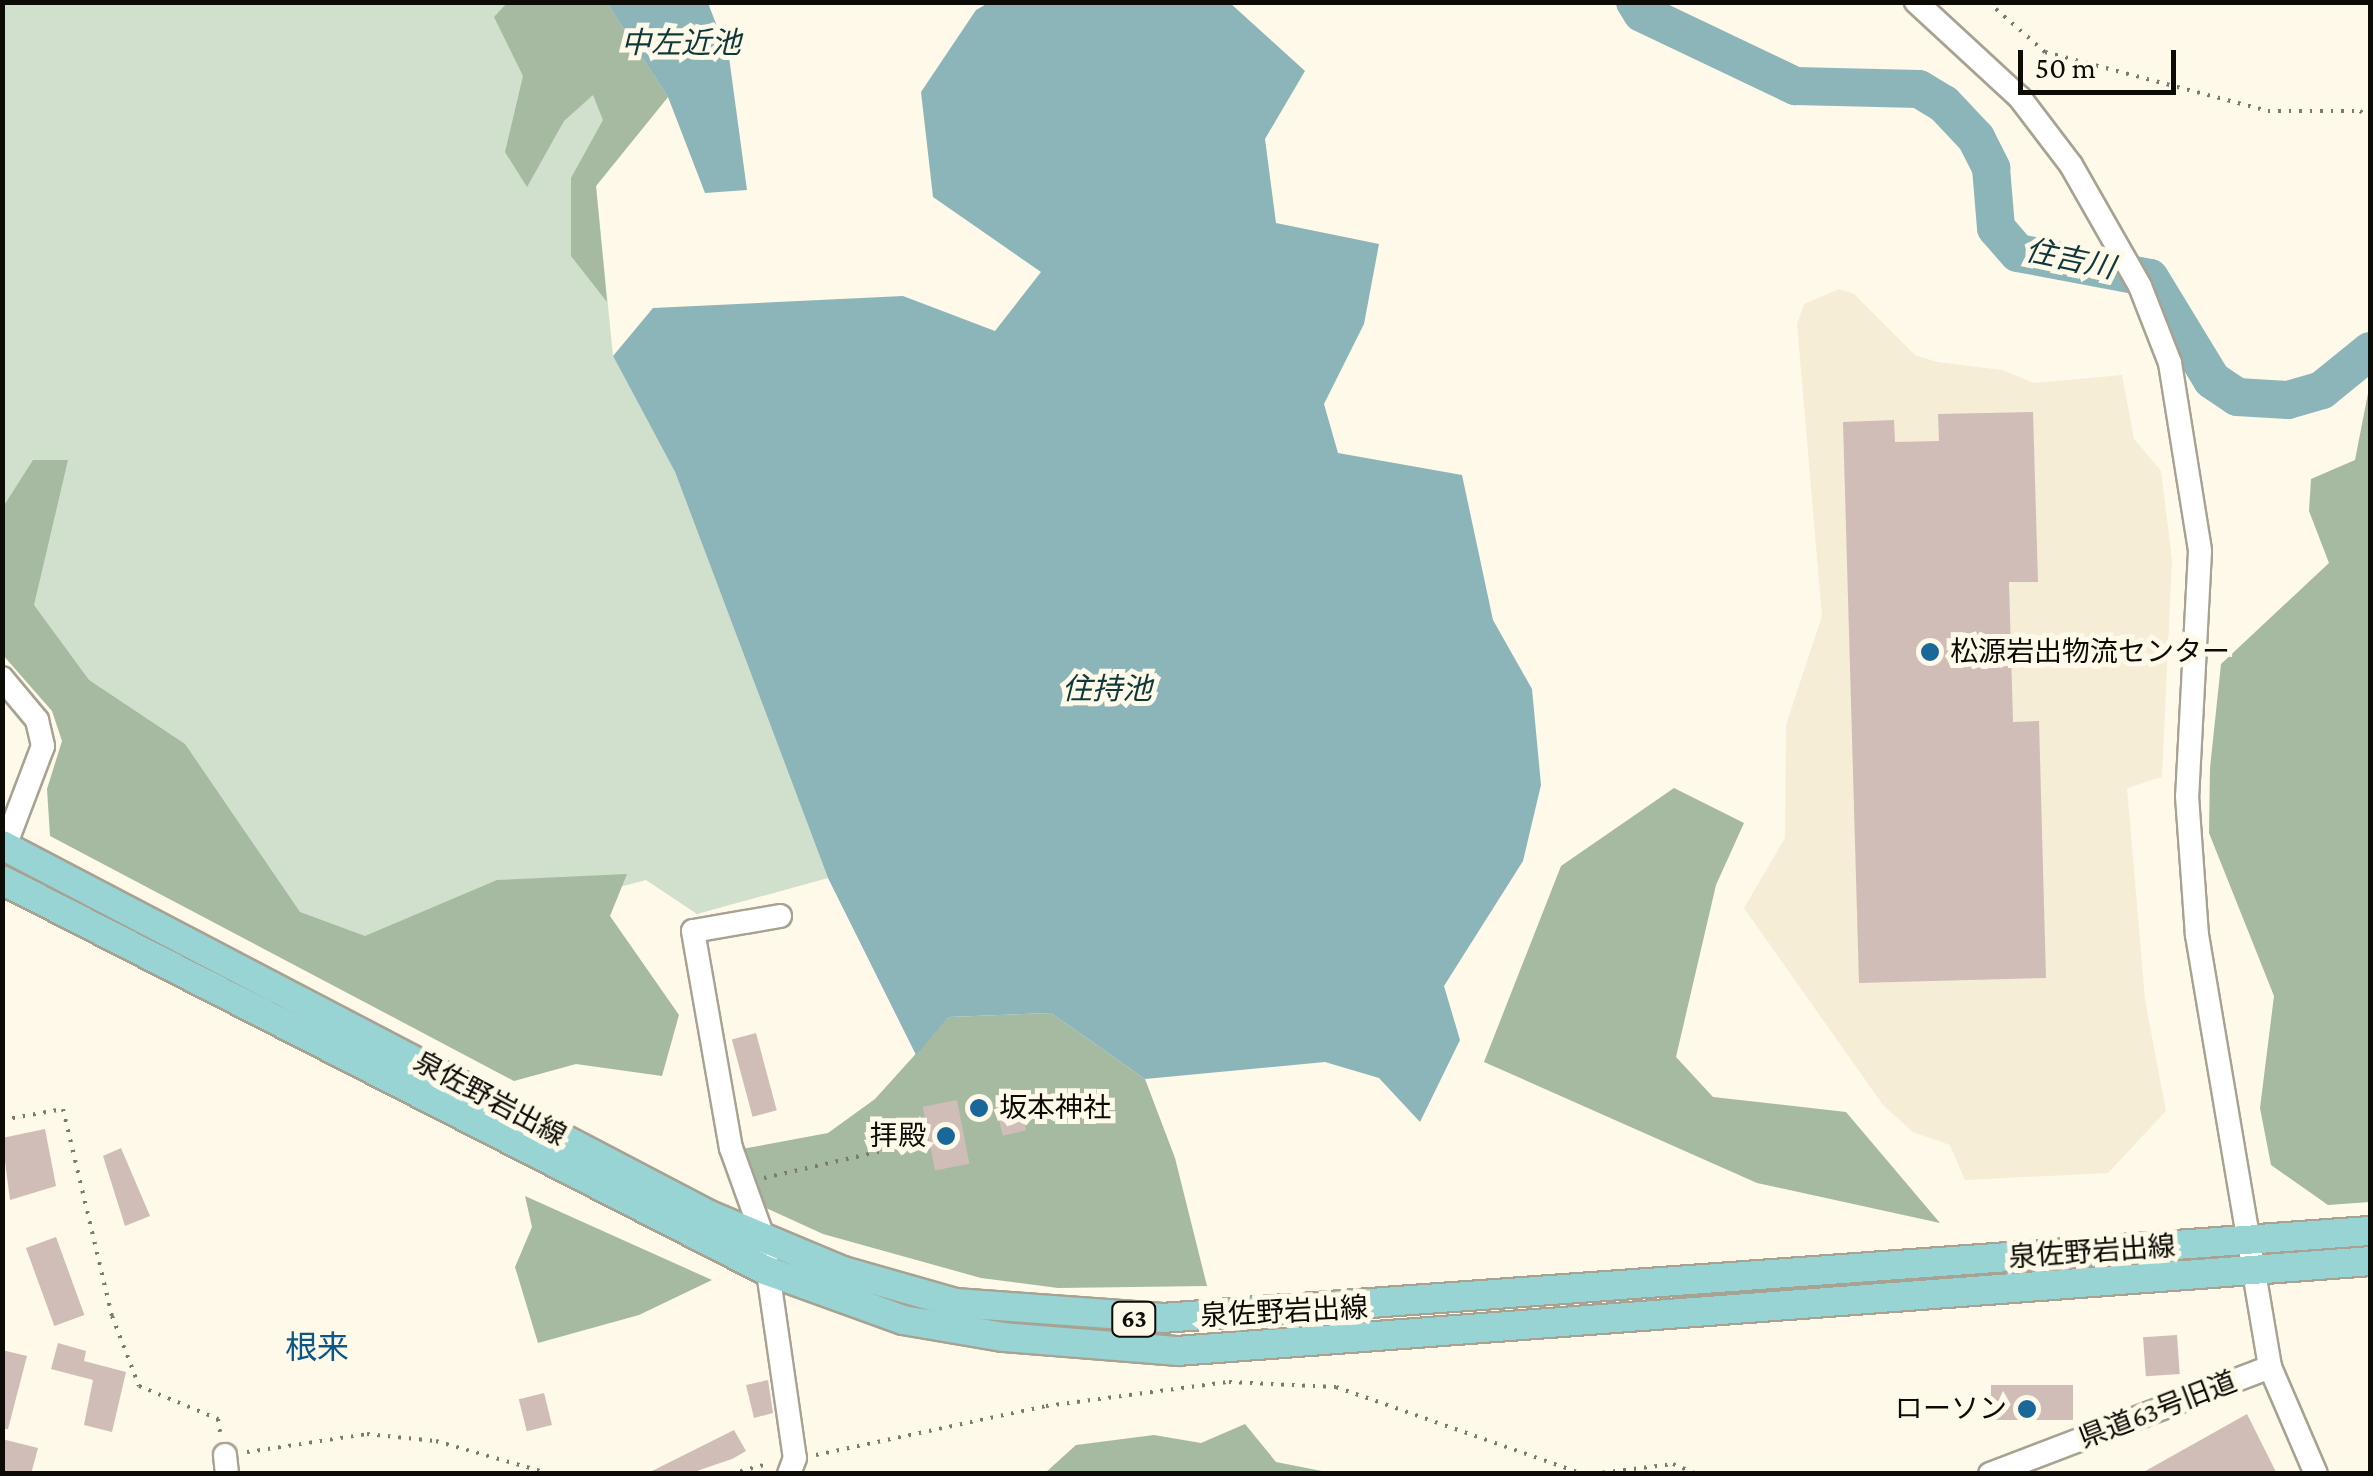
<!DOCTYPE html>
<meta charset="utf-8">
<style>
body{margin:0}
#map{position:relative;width:2373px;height:1476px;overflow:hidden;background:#fef9e8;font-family:"Crimson Pro","Noto Sans JP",serif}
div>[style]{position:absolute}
.built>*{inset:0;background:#f5edd5}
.green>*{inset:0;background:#d1dfcd}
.forest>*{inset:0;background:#a5baa0}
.water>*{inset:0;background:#8cb5ba}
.river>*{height:38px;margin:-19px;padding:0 19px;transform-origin:19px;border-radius:19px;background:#8cb5ba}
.building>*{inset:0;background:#d0bdb7;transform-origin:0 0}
.path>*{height:4px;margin-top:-2px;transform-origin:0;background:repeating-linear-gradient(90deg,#7c796e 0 2.5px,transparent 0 10.5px)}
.roads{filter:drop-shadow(2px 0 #a7a292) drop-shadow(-2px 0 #a7a292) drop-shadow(0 2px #a7a292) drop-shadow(0 -2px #a7a292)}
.minor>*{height:22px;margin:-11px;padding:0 11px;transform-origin:11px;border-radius:11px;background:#fff}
.major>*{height:28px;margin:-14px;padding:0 14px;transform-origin:14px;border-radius:14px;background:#98d4d3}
.dots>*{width:28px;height:28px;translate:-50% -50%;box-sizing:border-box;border:5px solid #fef9e8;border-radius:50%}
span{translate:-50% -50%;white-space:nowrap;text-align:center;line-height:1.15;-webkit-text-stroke:10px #fef9e8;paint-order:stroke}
.shield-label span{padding:2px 8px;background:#fef9e8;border:2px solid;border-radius:8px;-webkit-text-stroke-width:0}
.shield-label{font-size:25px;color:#0d0b06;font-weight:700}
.poi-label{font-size:28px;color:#0d0b06}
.left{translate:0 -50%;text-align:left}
.right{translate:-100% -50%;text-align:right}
.street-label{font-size:28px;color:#0d0b06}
.water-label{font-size:30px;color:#0f383c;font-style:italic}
.quarter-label{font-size:32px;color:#0c5784}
.frame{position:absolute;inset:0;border:5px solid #0d0b06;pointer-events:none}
.scale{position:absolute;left:2018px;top:50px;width:158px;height:45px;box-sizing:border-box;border:5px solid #0d0b06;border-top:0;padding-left:12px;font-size:30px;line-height:35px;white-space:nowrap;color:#0d0b06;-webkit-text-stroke:8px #fef9e8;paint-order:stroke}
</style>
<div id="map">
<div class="built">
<div style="clip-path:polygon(1839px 289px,1854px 294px,1915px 355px,1937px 362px,2002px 370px,2034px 383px,2122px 375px,2134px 439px,2161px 471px,2172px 560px,2162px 777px,2127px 788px,2145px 1000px,2166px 1111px,2108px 1173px,1965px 1180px,1950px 1145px,1913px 1132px,1883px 1105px,1744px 908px,1785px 838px,1786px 725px,1822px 616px,1797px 324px,1804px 304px)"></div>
</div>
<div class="green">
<div style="clip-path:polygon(2px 3px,607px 3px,668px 97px,596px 186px,613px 356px,675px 472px,828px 878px,697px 914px,646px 880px,364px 955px,256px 925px,3px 627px)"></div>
</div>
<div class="forest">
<div style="clip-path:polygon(507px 3px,607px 3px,668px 97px,596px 186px,607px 302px,571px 256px,571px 178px,603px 120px,593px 95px,564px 121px,527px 187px,505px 152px,523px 76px,494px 17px)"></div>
<div style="clip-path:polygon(2370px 383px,2370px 1202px,2328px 1205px,2271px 1165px,2260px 1108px,2274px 996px,2209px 833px,2210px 768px,2221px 664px,2329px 563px,2309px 511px,2311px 479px,2355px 460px)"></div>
<div style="clip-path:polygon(33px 460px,68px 460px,34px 605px,89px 680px,185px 744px,300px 912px,365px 936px,497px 880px,627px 874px,610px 916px,679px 1015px,662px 1076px,576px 1064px,514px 1081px,50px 836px,47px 789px,62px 741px,52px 711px,2px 654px,3px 507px)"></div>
<div style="clip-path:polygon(1674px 788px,1744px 823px,1716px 885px,1676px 1057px,1713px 1097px,1846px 1112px,1940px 1223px,1757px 1183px,1484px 1062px,1561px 866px)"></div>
<div style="clip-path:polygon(1051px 1013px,1145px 1079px,1175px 1158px,1207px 1286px,1058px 1288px,981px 1278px,823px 1234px,766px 1208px,742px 1149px,828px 1133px,875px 1099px,949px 1017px)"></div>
<div style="clip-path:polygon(525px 1196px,712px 1280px,639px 1315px,538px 1343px,515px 1267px,532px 1227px)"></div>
<div style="clip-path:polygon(1245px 1424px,1276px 1462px,1332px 1473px,1045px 1473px,1076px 1445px,1154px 1435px,1201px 1443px)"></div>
</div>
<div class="water">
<div style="clip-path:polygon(990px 2px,1230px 3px,1305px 71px,1265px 139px,1276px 223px,1379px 244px,1364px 324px,1324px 404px,1338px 453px,1462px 475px,1493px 620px,1532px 689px,1541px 785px,1523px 861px,1444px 986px,1460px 1040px,1420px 1122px,1379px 1078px,1325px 1062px,1145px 1079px,1051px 1013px,949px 1017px,916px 1055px,828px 878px,675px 472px,613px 356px,653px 308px,903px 296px,995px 331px,1041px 272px,933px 197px,921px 92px,976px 10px)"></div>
<div style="clip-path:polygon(607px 3px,708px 3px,729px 57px,747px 190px,705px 193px,668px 97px)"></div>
</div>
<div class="river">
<div style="left:1635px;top:2px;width:13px;rotate:58deg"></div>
<div style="left:1642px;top:13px;width:170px;rotate:25.5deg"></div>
<div style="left:1795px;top:86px;width:124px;rotate:1.4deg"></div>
<div style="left:1919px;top:89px;width:29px;rotate:31deg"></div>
<div style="left:1944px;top:104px;width:47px;rotate:46.7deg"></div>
<div style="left:1976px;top:138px;width:34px;rotate:63deg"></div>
<div style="left:1991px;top:168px;width:60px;rotate:85.2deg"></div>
<div style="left:1996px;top:228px;width:33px;rotate:49deg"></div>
<div style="left:2018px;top:253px;width:134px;rotate:10.7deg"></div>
<div style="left:2150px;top:278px;width:119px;rotate:58.7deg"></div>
<div style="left:2212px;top:380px;width:30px;rotate:34deg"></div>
<div style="left:2237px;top:397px;width:51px;rotate:3.4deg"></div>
<div style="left:2288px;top:400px;width:35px;rotate:-16deg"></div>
<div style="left:2322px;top:390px;width:62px;rotate:-39.1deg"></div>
</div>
<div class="building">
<div style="clip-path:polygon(2033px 412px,2038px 582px,2009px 582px,2013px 722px,2039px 721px,2046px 978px,1859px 983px,1843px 422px,1894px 420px,1895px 442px,1939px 441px,1938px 414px)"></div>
<div style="left:756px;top:1033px;width:80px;height:25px;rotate:75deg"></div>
<div style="left:957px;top:1100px;width:65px;height:35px;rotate:79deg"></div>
<div style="left:1021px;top:1108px;width:23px;height:24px;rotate:77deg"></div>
<div style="clip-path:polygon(45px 1129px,56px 1186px,10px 1200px,2px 1138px)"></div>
<div style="clip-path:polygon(121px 1148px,150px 1216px,125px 1226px,103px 1156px)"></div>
<div style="left:56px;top:1237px;width:83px;height:32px;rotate:70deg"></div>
<div style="left:2177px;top:1335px;width:39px;height:34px;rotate:86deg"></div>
<div style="clip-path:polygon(58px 1343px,86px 1351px,84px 1361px,126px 1372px,112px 1432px,84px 1425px,93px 1380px,51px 1369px)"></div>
<div style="clip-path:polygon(2px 1350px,27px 1356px,8px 1429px,2px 1429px)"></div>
<div style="clip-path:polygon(768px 1380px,773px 1413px,754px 1418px,746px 1385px)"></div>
<div style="left:2073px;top:1385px;width:35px;height:82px;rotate:90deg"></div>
<div style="left:544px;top:1393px;width:33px;height:26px;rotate:76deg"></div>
<div style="clip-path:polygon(2247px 1414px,2277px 1474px,2140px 1474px)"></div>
<div style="clip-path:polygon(734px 1430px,746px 1451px,732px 1459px,688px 1474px,646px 1474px)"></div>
<div style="clip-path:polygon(2px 1439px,38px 1448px,31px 1474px,2px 1474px)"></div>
</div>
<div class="path">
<div style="left:1988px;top:2px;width:76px;rotate:41.3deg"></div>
<div style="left:2045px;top:52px;width:231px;rotate:14.8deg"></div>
<div style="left:2268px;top:111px;width:92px"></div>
<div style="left:2360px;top:111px;width:12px;rotate:35deg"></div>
<div style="left:2px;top:1120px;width:62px;rotate:-10.2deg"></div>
<div style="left:63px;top:1109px;width:213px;rotate:76.7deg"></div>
<div style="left:112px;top:1316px;width:75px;rotate:68.9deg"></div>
<div style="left:139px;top:1386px;width:86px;rotate:22.7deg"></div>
<div style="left:218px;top:1419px;width:13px;rotate:81deg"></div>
<div style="left:764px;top:1178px;width:161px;rotate:-12.9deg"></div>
<div style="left:247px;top:1452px;width:121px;rotate:-8.5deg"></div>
<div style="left:367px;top:1434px;width:69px;rotate:5.8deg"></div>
<div style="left:436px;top:1441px;width:120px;rotate:16deg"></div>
<div style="left:816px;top:1455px;width:235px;rotate:-12deg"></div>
<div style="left:1046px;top:1406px;width:185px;rotate:-7.5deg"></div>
<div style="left:1229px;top:1382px;width:107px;rotate:2.7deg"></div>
<div style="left:1336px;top:1387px;width:262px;rotate:19.4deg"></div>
<div style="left:730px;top:1474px;width:39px;rotate:-15deg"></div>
<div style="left:1592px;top:1474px;width:82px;rotate:-7deg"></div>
<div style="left:1673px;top:1464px;width:26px;rotate:23deg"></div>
<div style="left:1769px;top:1474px;width:9px"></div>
</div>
<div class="roads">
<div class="minor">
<div style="left:1916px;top:2px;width:142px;rotate:42.7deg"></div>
<div style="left:2020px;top:98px;width:84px;rotate:52.7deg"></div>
<div style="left:2071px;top:165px;width:139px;rotate:60.3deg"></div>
<div style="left:2140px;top:286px;width:83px;rotate:68.7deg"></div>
<div style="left:2170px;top:363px;width:190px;rotate:80.9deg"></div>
<div style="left:2200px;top:551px;width:245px;rotate:93deg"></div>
<div style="left:2187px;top:796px;width:139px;rotate:85.9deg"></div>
<div style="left:2197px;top:935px;width:438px;rotate:80.4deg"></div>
<div style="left:2270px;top:1367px;width:116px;rotate:66.7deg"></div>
<div style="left:2px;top:678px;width:55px;rotate:50.2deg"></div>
<div style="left:37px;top:720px;width:27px;rotate:77deg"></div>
<div style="left:43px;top:746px;width:107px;rotate:110.8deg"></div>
<div style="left:780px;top:916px;width:88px;rotate:170.2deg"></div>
<div style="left:693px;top:931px;width:220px;rotate:80.1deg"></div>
<div style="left:731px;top:1148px;width:95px;rotate:70.2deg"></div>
<div style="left:763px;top:1237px;width:223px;rotate:81.8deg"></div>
<div style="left:795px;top:1458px;width:17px;rotate:111deg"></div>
<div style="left:225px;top:1455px;width:19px;rotate:84deg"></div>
<div style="left:1990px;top:1474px;width:300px;rotate:-20.9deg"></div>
</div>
<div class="major">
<div style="left:2px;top:845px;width:798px;rotate:27.62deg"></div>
<div style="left:709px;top:1215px;width:145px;rotate:22.7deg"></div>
<div style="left:843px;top:1271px;width:116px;rotate:15.9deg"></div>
<div style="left:955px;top:1303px;width:208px;rotate:4.1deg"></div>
<div style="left:1162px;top:1318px;width:1211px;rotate:-4.12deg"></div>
<div style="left:2px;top:880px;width:857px;rotate:27.07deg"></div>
<div style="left:765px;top:1270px;width:147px;rotate:19.9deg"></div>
<div style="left:903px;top:1320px;width:101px;rotate:9.6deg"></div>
<div style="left:1003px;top:1337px;width:175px;rotate:4.6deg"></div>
<div style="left:1177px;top:1351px;width:1196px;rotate:-4.31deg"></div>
</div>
</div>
<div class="dots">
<div style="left:1930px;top:652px;background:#1a689a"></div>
<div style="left:979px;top:1108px;background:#1a689a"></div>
<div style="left:946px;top:1136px;background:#1a689a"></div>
<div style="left:2027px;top:1409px;background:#1a689a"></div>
</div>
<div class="shield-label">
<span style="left:1134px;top:1319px">63</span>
</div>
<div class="poi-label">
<span class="left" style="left:1950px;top:652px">松源岩出物流センター</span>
<span class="left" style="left:999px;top:1108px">坂本神社</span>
<span class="right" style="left:926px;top:1136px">拝殿</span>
<span class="right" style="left:2007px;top:1409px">ローソン</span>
</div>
<div class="street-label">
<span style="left:490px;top:1099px;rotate:28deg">泉佐野岩出線</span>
<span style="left:2092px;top:1252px;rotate:-4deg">泉佐野岩出線</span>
<span style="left:1284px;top:1312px;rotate:-3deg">泉佐野岩出線</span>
<span style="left:2158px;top:1410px;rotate:-21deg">県道63号旧道</span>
</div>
<div class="water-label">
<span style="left:681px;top:43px">中左近池</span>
<span style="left:2070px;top:259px;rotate:12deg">住吉川</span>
<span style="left:1107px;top:689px">住持池</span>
</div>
<div class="quarter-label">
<span style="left:317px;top:1347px">根来</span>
</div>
<div class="frame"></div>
<div class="scale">50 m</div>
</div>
